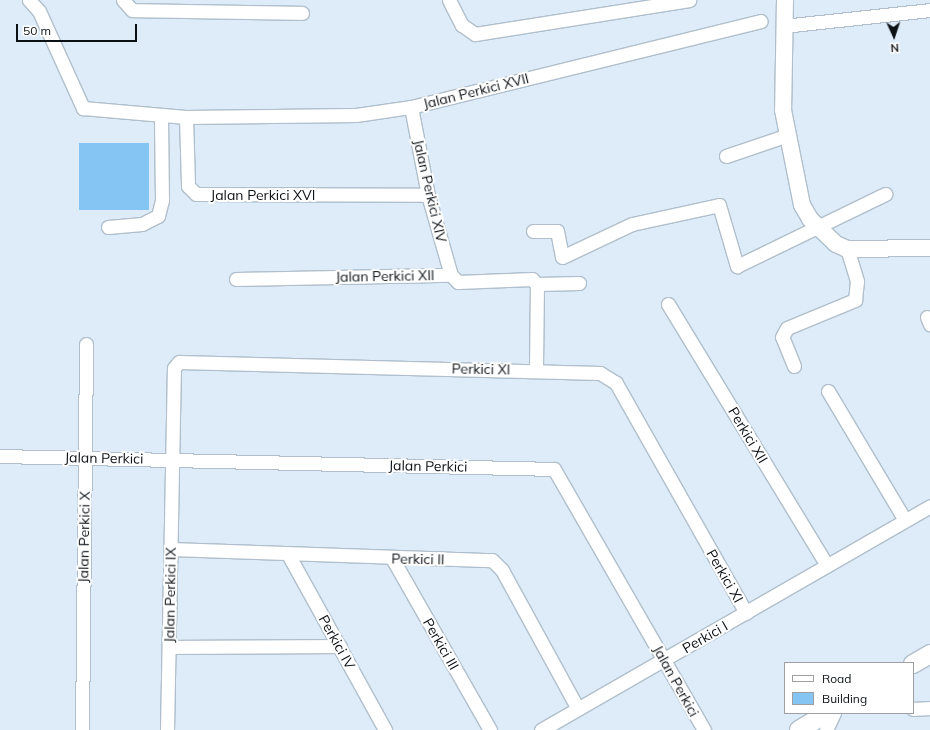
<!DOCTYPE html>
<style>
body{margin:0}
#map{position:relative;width:930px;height:730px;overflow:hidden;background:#ddecf8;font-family:Mulish,sans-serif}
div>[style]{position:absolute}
.building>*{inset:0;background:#85c5f4;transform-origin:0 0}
.roads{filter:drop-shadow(1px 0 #b0bfcb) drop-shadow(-1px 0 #b0bfcb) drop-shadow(0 1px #b0bfcb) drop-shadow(0 -1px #b0bfcb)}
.minor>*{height:13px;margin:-6.5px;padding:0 6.5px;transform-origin:6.5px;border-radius:6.5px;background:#fff}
.tertiary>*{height:16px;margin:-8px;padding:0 8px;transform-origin:8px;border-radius:8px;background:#fff}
.secondary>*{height:18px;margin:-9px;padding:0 9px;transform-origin:9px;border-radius:9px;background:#fff}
span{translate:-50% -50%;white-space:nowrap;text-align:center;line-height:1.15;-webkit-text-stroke:4px #fff;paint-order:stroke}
.street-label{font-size:14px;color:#0b1014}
.legend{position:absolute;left:784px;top:662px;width:130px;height:52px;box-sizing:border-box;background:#fff;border:1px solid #9d9fa1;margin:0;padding:5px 7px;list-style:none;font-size:12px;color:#0b1014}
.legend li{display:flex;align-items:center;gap:8px;height:20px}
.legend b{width:20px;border:1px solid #9d9fa1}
.north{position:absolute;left:874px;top:16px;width:40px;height:40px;-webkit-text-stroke:3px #fff;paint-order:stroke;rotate:177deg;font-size:11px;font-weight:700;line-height:16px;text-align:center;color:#0b1014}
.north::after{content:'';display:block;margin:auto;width:14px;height:18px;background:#0b1014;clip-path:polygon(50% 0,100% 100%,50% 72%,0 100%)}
.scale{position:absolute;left:16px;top:24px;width:121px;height:18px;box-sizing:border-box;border:2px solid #0b1014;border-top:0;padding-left:5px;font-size:12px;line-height:14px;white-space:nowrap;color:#0b1014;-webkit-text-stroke:3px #fff;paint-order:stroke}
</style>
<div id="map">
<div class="building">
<div style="left:149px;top:143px;width:67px;height:70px;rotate:90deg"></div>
</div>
<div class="roads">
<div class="minor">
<div style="left:29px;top:0;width:15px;rotate:48deg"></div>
<div style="left:39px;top:11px;width:107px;rotate:65.6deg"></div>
<div style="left:83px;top:108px;width:103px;rotate:5deg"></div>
<div style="left:186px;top:117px;width:170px;rotate:-0.7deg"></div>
<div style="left:356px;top:115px;width:56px;rotate:-8.3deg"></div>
<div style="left:411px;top:107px;width:360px;rotate:-13.8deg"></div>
<div style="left:123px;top:0;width:13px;rotate:48deg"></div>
<div style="left:132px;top:10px;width:170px;rotate:1deg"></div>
<div style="left:449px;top:0;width:28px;rotate:63deg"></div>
<div style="left:462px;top:25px;width:16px;rotate:35deg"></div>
<div style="left:475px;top:34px;width:217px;rotate:-9deg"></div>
<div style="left:783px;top:26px;width:148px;rotate:-6.2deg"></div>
<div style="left:411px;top:107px;width:90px;rotate:79.1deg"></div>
<div style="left:428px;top:195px;width:83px;rotate:74deg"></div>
<div style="left:451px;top:275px;width:10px;rotate:45deg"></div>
<div style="left:458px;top:282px;width:74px;rotate:-2.3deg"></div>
<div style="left:532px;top:279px;width:8px;rotate:50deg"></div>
<div style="left:537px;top:285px;width:85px;rotate:90.7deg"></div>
<div style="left:186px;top:117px;width:69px;rotate:88.3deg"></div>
<div style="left:188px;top:186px;width:11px;rotate:45deg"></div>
<div style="left:196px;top:194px;width:232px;rotate:0.2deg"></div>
<div style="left:726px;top:156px;width:65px;rotate:-18.7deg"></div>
<div style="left:108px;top:227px;width:34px;rotate:-5deg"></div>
<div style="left:142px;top:224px;width:18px;rotate:-27deg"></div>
<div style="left:158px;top:216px;width:16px;rotate:-76deg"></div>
<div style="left:162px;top:200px;width:85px;rotate:-90.7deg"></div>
<div style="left:533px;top:231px;width:24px"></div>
<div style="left:557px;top:231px;width:26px;rotate:79deg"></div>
<div style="left:562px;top:257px;width:77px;rotate:-25.2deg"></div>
<div style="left:632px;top:224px;width:89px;rotate:-12.3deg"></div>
<div style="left:719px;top:205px;width:64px;rotate:73.6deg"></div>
<div style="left:737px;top:266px;width:165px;rotate:-25.9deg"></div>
<div style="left:236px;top:279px;width:215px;rotate:-1.1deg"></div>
<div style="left:537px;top:284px;width:42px;rotate:-1.4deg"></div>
<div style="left:668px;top:304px;width:306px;rotate:58.7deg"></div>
<div style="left:927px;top:317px;width:8px;rotate:67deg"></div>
<div style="left:794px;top:366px;width:31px;rotate:-112deg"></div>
<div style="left:782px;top:337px;width:10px;rotate:-61deg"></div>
<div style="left:787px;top:328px;width:74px;rotate:-22.4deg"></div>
<div style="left:855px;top:300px;width:19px;rotate:-84deg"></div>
<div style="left:857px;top:281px;width:34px;rotate:-107deg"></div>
<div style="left:828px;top:391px;width:150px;rotate:59.2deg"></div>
<div style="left:0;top:456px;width:554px;rotate:1.34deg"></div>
<div style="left:554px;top:469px;width:301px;rotate:60.1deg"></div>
<div style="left:171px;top:549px;width:321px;rotate:2deg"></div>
<div style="left:492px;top:560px;width:14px;rotate:45deg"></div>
<div style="left:502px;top:570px;width:158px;rotate:61.3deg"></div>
<div style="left:288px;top:554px;width:201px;rotate:61.1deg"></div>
<div style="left:392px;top:558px;width:198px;rotate:60.3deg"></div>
<div style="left:169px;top:647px;width:171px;rotate:-0.3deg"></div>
<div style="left:913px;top:709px;width:17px;rotate:-3deg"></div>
<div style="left:82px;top:730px;width:386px;rotate:-89.4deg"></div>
<div style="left:167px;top:730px;width:362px;rotate:-88.9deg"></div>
<div style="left:174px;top:368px;width:8px;rotate:-50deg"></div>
<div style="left:179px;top:362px;width:421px;rotate:1.5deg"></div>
<div style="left:600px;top:373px;width:19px;rotate:32deg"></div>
<div style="left:616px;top:383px;width:264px;rotate:60.5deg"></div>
<div style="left:541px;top:730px;width:449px;rotate:-29.9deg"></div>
<div style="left:826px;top:730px;width:19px;rotate:-65deg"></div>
</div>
<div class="tertiary">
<div style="left:785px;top:0;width:110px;rotate:91deg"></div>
<div style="left:783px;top:110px;width:97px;rotate:78.7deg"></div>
<div style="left:802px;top:205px;width:16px;rotate:60deg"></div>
<div style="left:810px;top:219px;width:36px;rotate:44deg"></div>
<div style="left:836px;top:244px;width:12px;rotate:24deg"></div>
<div style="left:847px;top:249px;width:83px;rotate:-0.7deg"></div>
</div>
<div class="secondary">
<div style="left:913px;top:664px;width:20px;rotate:-30deg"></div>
<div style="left:799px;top:730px;width:33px;rotate:-31deg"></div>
</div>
</div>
<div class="street-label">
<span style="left:476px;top:91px;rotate:-14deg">Jalan Perkici XVII</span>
<span style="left:430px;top:191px;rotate:77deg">Jalan Perkici XIV</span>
<span style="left:263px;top:195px">Jalan Perkici XVI</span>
<span style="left:385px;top:276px;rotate:-1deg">Jalan Perkici XII</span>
<span style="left:481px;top:369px;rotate:1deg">Perkici XI</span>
<span style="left:748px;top:435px;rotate:59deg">Perkici XII</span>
<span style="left:104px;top:458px;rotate:1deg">Jalan Perkici</span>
<span style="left:428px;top:466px;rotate:1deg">Jalan Perkici</span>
<span style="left:84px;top:537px;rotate:-89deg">Jalan Perkici X</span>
<span style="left:418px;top:559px;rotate:1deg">Perkici II</span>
<span style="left:725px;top:576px;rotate:60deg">Perkici XI</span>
<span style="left:170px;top:595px;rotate:-89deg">Jalan Perkici IX</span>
<span style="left:705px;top:637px;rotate:-30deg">Perkici I</span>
<span style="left:337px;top:642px;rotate:61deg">Perkici IV</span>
<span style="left:441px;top:644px;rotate:60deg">Perkici III</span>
<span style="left:676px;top:681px;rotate:61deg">Jalan Perkici</span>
</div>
<ul class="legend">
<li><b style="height:5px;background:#fff"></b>Road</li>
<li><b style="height:11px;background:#85c5f4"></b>Building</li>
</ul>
<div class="north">N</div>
<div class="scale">50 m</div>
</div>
